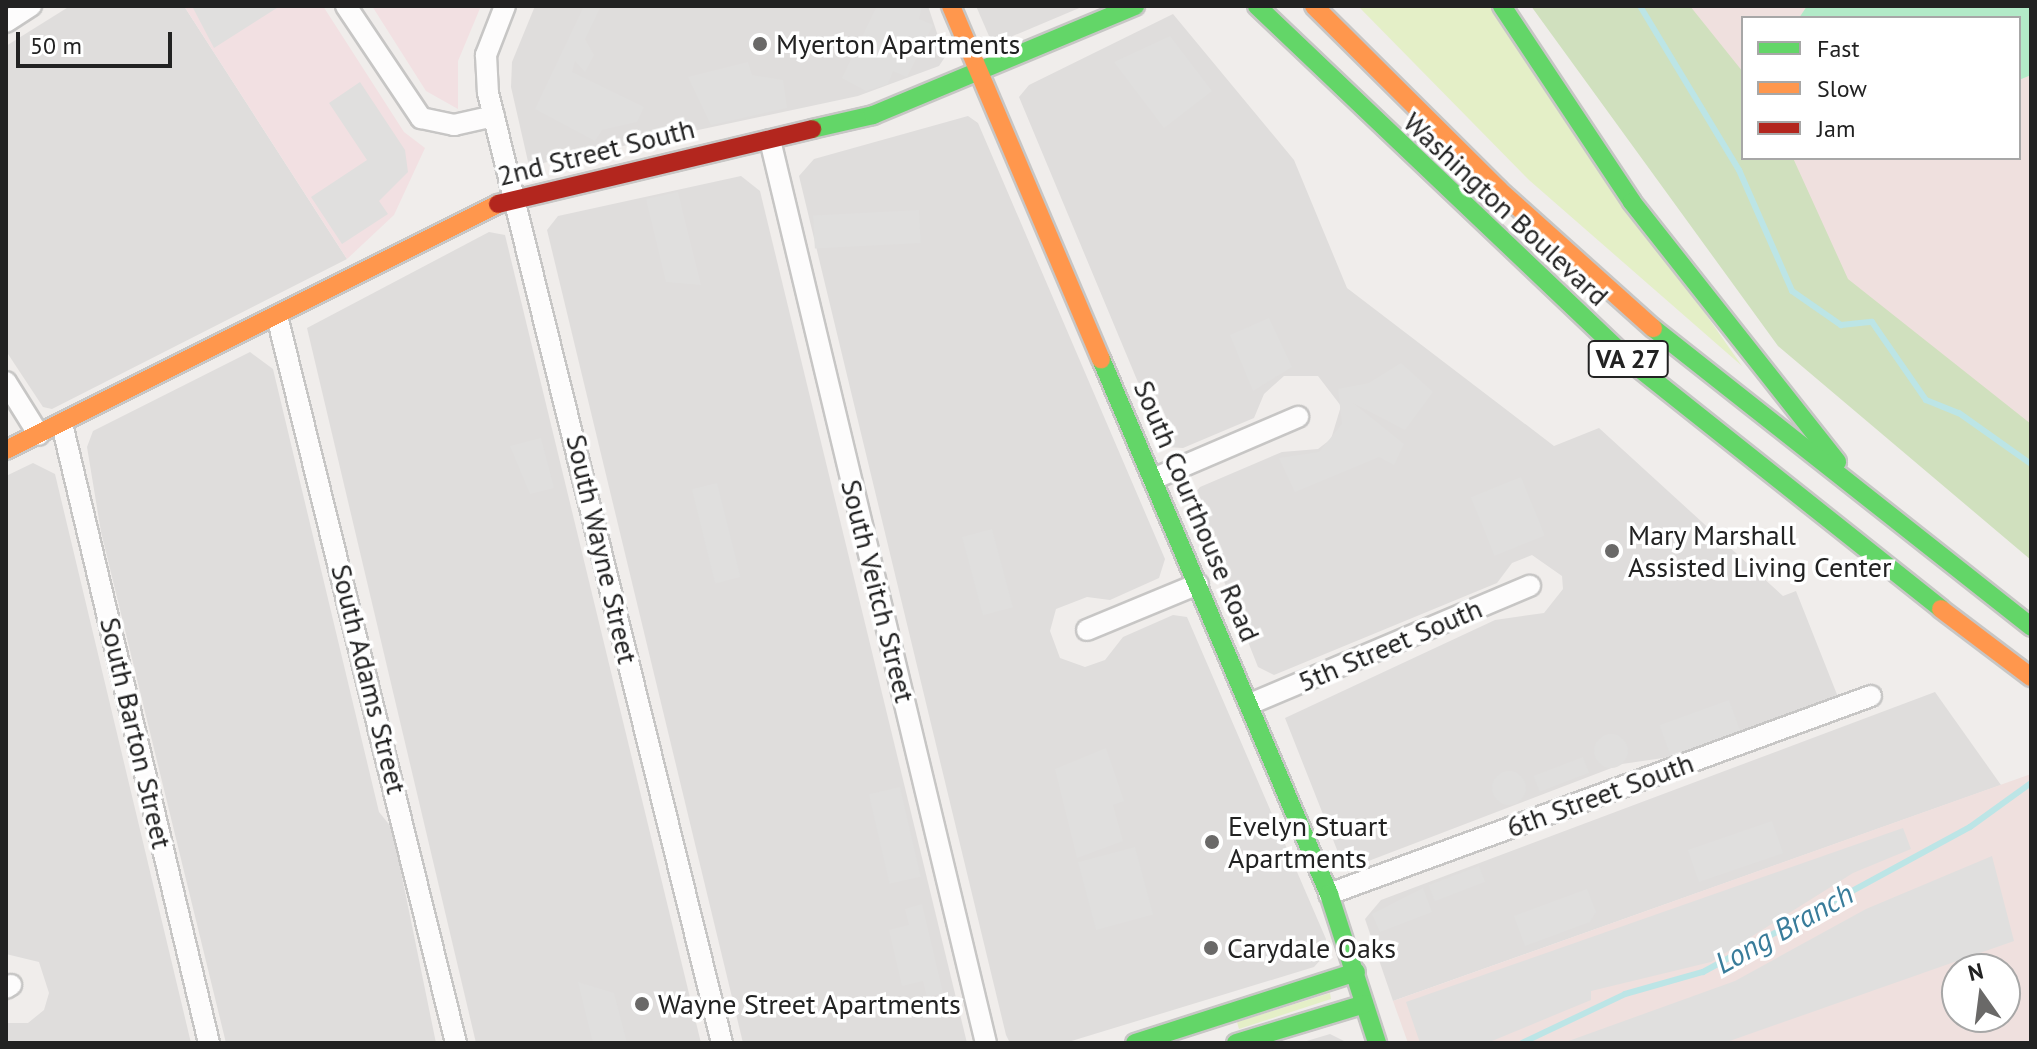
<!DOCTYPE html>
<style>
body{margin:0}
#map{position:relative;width:2037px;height:1049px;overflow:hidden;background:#f0edeb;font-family:"PT Sans",sans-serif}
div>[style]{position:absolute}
.residential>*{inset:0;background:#dfdddc}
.commercial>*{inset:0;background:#f2e0e2}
.military>*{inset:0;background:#efe0de}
.grass>*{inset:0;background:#e4efc7}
.forest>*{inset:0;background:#d0e0be}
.pitch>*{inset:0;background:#b2eac8}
.parking>*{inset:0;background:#e0dfde;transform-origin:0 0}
.round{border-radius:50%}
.stream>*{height:6px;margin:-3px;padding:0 3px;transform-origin:3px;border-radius:3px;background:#bce5e6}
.roads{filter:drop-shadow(2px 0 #c7c6c5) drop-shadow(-2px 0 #c7c6c5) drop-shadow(0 2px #c7c6c5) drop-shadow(0 -2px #c7c6c5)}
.street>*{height:20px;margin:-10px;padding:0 10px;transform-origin:10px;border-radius:10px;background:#fdfcfc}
.fast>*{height:18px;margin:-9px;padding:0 9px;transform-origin:9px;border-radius:9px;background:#63d668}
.slow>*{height:18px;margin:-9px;padding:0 9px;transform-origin:9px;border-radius:9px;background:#ff974d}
.jam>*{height:18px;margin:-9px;padding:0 9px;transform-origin:9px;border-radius:9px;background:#b3261e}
.dots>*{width:22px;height:22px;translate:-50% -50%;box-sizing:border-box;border:4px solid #fff;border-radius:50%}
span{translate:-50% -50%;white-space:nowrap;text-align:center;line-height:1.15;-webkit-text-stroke:7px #fff;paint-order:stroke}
.shield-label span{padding:2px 6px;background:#fff;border:2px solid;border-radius:6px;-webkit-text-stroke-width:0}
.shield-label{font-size:26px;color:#222;font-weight:700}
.poi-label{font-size:28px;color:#222}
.left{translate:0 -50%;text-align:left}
.street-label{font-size:28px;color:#222}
.water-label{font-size:30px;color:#397c9a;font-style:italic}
.frame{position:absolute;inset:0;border:8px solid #222;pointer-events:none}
.legend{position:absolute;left:1741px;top:16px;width:280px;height:144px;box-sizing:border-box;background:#fff;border:2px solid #a7a7a7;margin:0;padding:10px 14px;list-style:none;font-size:24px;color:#222}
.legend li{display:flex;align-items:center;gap:16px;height:40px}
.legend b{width:40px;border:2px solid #a7a7a7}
.north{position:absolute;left:1941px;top:953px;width:80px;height:80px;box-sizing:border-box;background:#fff;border:2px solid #a7a7a7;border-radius:50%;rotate:346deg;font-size:22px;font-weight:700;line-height:32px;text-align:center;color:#222}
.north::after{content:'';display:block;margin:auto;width:28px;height:36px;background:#6a6968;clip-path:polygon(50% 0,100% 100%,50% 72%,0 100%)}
.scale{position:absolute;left:16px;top:32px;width:156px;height:36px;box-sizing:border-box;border:4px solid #222;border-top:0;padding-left:10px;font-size:24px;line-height:28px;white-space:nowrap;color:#222;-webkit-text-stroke:6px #fff;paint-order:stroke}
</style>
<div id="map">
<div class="residential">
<div style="clip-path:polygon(70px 6px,184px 6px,347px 259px,52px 409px,43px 407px,6px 351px,6px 46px)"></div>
<div style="clip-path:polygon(535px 6px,928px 6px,945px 57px,939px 66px,858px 96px,529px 166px,511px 87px,512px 62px)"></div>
<div style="clip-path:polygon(976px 6px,1084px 6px,1001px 41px,989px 36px)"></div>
<div style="clip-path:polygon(1173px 14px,1294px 160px,1347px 288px,1554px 446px,1599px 428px,1783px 596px,1796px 591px,1838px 697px,1670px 757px,1622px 764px,1345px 870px,1285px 718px,1495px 620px,1544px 613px,1563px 589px,1562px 576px,1532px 555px,1512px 563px,1497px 583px,1274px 675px,1258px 667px,1191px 498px,1200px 487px,1282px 452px,1318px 449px,1331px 439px,1341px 406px,1318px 376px,1284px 376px,1264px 394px,1254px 418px,1183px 448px,1165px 447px,1019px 97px,1029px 85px)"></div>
<div style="clip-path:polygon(968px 116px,978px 123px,1165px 559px,1159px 578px,1110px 600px,1087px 597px,1056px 609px,1050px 631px,1060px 658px,1085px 667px,1105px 660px,1123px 637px,1173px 615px,1187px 617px,1326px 939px,1325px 955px,1314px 967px,1065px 1043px,1010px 1043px,1006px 1035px,799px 176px,814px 159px)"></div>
<div style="clip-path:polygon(741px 176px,760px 191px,967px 1043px,743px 1043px,547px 230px,558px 216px)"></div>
<div style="clip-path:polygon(489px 232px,505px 235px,701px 1043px,476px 1043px,307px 328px)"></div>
<div style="clip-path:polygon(250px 352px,273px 369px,379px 812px,392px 828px,436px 1043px,226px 1043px,101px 532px,87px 447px,93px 431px)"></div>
<div style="clip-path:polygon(33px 463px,55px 474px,191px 1043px,6px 1043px,6px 1023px,28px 1023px,44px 1010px,49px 993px,39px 962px,6px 954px,6px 476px)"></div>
<div style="clip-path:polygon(1935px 692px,2001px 785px,1393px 1001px,1365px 919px,1381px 900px)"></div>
<div style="clip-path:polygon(1330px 1034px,1348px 1043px,1300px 1043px)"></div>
</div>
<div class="commercial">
<div style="clip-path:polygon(184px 6px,323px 6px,404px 132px,425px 148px,394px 215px,347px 259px)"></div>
<div style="clip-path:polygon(372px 6px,481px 6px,458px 61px,458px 109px,426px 91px)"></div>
</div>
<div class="military">
<div style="clip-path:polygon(evenodd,1593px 6px,2031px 6px,2031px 477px,1593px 6px,1743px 18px,2019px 18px,2019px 158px,1743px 158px,1743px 18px)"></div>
<div style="clip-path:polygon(evenodd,2031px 774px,2031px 1043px,1408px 1043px,1393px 1001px,2031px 774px,1957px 969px,2005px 969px,2005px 1017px,1957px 1017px,1957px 969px)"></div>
</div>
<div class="grass">
<div style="clip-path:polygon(1358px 6px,1490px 6px,1742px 366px,1529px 180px)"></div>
<div style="clip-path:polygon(1330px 993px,1331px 999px,1239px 1029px,1237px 1022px)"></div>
</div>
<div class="forest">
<div style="clip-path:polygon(1531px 6px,1690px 6px,1743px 72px,1743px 158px,1793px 158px,1848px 279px,2031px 424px,2031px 560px,1778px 346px)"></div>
</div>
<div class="pitch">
<div style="clip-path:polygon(1807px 6px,2031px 6px,2031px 75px,2019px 80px,2019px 18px,1799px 18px)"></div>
</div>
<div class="parking">
<div style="clip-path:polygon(192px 6px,280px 6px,214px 48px)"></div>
<div style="clip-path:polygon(584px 6px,601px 6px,585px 39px,594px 55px,585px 72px,575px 61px,572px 72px,644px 107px,637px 122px,602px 130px,595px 141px,535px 109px)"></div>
<div style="clip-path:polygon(877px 6px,922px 6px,919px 19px,933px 25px,907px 77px,893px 71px,888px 84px,866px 91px,842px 78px)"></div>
<div style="clip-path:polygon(1170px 36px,1212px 91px,1164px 128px,1114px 62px)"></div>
<div style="clip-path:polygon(748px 62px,752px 75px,783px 80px,787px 108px,711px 125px,688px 77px)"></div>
<div style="clip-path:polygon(360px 82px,405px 150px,408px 172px,379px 201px,388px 214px,342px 244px,311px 197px,367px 160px,329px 103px)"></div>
<div style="clip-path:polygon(678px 192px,683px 213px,701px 285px,666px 282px,646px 199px)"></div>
<div style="left:919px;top:210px;width:33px;height:106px;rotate:87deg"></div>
<div style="clip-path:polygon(1269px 318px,1292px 367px,1253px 391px,1230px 335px)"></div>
<div style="clip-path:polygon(1401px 363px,1433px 392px,1405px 430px,1353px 403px,1404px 444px,1394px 465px,1379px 457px,1295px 492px,1279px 458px,1319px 452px,1342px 424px,1338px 389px,1369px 383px)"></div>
<div style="clip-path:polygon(541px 438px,554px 488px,530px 494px,510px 446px)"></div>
<div style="left:1521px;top:477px;width:63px;height:54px;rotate:68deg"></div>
<div style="left:717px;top:483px;width:97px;height:26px;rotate:76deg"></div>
<div style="left:992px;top:529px;width:81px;height:31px;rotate:75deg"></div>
<div style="left:1729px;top:700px;width:33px;height:74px;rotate:70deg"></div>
<div class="round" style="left:1594px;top:734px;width:34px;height:34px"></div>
<div style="clip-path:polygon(1106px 748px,1124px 801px,1113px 805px,1123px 841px,1077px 858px,1055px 769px)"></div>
<div style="left:1583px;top:757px;width:17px;height:53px;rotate:69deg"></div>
<div class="round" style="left:1492px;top:771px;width:34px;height:34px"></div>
<div style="left:900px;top:787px;width:92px;height:32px;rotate:77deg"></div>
<div style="left:1772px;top:821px;width:34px;height:89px;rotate:71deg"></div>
<div style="clip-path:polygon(1903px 828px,1911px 849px,1853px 873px,1711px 962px,1591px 991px,1591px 1000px,1487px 1043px,1420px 1043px,1406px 1002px)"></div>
<div style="left:1135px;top:847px;width:70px;height:59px;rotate:75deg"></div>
<div style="clip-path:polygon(1992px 856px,2014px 941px,1724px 1043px,1563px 1043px,1735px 981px,1866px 909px)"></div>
<div style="left:1479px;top:866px;width:17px;height:54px;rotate:69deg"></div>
<div style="clip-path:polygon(1423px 888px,1432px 912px,1380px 932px,1372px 914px)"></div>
<div style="clip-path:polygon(1587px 889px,1596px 912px,1590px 922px,1525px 946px,1514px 916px)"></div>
<div style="clip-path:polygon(922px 904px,943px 993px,927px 997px,923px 981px,902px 986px,889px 930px,909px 925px,905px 909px)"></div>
<div style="clip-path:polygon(578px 982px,614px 993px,627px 1043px,593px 1043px)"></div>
</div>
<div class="stream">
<div style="left:1640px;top:6px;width:192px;rotate:58.9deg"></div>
<div style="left:1739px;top:170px;width:132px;rotate:66.3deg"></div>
<div style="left:1792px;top:291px;width:60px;rotate:34.8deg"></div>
<div style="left:1841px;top:325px;width:31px;rotate:-6deg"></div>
<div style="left:1872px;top:322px;width:95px;rotate:55.3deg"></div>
<div style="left:1926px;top:400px;width:35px;rotate:22deg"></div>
<div style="left:1959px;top:413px;width:88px;rotate:35.3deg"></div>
<div style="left:1522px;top:1043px;width:114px;rotate:-25.4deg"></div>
<div style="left:1625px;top:994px;width:81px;rotate:-15.8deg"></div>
<div style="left:1703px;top:972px;width:304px;rotate:-28.5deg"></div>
<div style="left:1970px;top:827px;width:75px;rotate:-35.8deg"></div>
</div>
<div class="roads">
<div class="street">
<div style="left:346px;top:6px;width:135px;rotate:56.2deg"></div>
<div style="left:421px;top:118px;width:34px;rotate:12deg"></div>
<div style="left:454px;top:125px;width:41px;rotate:-12.7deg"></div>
<div style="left:505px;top:6px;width:53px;rotate:111.2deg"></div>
<div style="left:486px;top:55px;width:38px;rotate:87deg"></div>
<div style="left:488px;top:93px;width:978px;rotate:76.16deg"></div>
<div style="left:6px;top:22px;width:30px;rotate:-33deg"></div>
<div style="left:770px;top:140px;width:928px;rotate:76.55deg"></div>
<div style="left:277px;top:316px;width:749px;rotate:76.17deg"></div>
<div style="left:6px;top:382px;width:62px;rotate:58.1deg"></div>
<div style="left:62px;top:424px;width:636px;rotate:76.64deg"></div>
<div style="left:1153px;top:479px;width:158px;rotate:-23.2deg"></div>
<div style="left:1087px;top:630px;width:120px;rotate:-22.5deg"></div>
<div style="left:1250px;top:704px;width:304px;rotate:-22.9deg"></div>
<div style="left:1329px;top:894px;width:577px;rotate:-20.07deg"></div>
<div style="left:6px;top:988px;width:6px;rotate:-31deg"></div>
</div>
<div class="fast">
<div style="left:1257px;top:6px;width:516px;rotate:43.59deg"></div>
<div style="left:1631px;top:362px;width:396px;rotate:38.5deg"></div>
<div style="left:1502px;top:6px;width:235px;rotate:56.4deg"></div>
<div style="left:1632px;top:202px;width:331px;rotate:51.7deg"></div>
<div style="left:812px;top:129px;width:63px;rotate:-12.9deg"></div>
<div style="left:873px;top:115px;width:284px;rotate:-22.6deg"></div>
<div style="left:1653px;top:328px;width:482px;rotate:38.3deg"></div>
<div style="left:1101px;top:359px;width:582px;rotate:66.92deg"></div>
<div style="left:1329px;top:894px;width:157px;rotate:72.1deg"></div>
<div style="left:1135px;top:1043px;width:232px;rotate:-17.8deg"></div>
<div style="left:1236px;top:1043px;width:134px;rotate:-16.9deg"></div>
</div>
<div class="slow">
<div style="left:951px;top:6px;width:384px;rotate:67deg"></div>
<div style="left:1314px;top:6px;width:261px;rotate:44.8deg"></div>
<div style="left:1499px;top:190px;width:207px;rotate:41.9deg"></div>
<div style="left:6px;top:450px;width:550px;rotate:-26.57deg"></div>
<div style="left:1941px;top:609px;width:113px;rotate:37.1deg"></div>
</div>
<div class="jam">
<div style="left:498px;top:204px;width:323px;rotate:-13.4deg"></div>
</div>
</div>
<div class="dots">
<div style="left:760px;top:44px;background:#6a6968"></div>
<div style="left:1612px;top:551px;background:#6a6968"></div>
<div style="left:1212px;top:842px;background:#6a6968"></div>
<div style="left:1211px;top:948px;background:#6a6968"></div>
<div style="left:642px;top:1004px;background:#6a6968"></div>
</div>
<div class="shield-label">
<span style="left:1628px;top:359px">VA 27</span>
</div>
<div class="poi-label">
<span class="left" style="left:776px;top:44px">Myerton Apartments</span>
<span class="left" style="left:1628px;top:551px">Mary Marshall<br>Assisted Living Center</span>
<span class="left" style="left:1228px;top:842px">Evelyn Stuart<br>Apartments</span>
<span class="left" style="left:1227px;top:948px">Carydale Oaks</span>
<span class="left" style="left:658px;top:1004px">Wayne Street Apartments</span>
</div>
<div class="street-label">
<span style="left:596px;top:152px;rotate:-14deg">2nd Street South</span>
<span style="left:1506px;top:209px;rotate:43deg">Washington Boulevard</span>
<span style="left:1197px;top:511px;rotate:67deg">South Courthouse Road</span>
<span style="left:602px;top:549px;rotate:77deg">South Wayne Street</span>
<span style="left:878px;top:591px;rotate:76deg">South Veitch Street</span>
<span style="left:1390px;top:645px;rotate:-23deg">5th Street South</span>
<span style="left:369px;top:679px;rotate:76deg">South Adams Street</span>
<span style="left:136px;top:733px;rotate:77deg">South Barton Street</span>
<span style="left:1600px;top:795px;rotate:-20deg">6th Street South</span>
</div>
<div class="water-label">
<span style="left:1784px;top:928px;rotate:-29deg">Long Branch</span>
</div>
<div class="frame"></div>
<ul class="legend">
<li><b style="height:10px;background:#63d668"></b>Fast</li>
<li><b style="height:10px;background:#ff974d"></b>Slow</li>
<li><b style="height:10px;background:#b3261e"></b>Jam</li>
</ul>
<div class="north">N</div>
<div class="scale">50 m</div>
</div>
